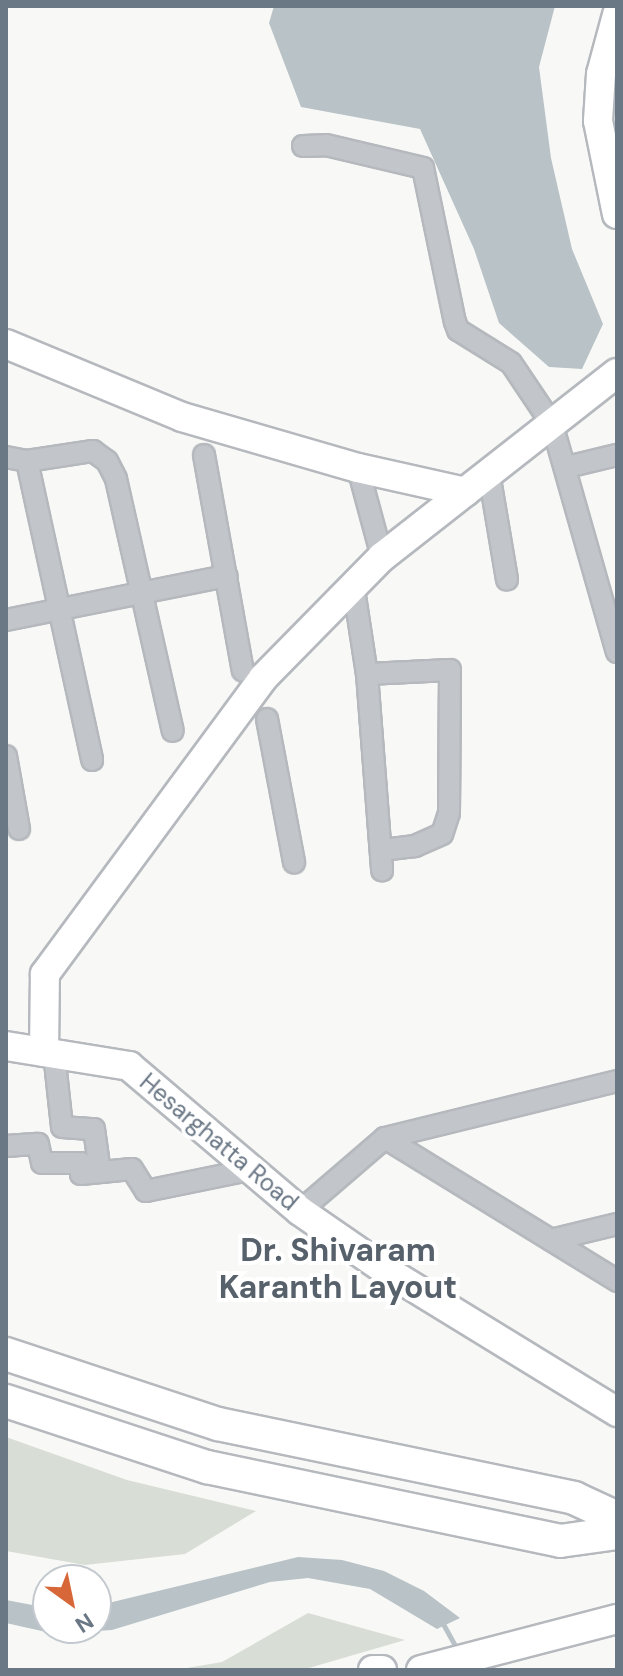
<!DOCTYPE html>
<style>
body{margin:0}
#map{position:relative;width:623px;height:1676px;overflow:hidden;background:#f8f9f6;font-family:"DM Sans",sans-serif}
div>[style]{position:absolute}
.green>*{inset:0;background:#d8ddd6}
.water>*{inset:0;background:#b9c2c7}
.stream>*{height:5px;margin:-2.5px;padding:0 2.5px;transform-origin:2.5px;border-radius:2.5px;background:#b9c2c7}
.roads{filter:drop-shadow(2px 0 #b5b9be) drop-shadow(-2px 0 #b5b9be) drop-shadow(0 2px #b5b9be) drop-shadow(0 -2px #b5b9be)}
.street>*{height:20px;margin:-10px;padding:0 10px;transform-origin:10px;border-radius:10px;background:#c2c5c9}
.secondary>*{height:28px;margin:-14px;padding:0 14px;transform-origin:14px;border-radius:14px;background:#fff}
.primary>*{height:32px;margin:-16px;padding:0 16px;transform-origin:16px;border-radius:16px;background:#fff}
span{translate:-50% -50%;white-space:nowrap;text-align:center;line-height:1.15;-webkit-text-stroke:8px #fff;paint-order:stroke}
.street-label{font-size:24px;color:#6a7785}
.district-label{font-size:32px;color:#57616b;font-weight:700}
.frame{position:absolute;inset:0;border:8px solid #6a7785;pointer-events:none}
.north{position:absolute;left:32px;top:1564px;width:80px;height:80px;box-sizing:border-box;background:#fff;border:2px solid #c3c9ce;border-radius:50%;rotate:147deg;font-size:22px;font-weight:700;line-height:32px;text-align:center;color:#6a7785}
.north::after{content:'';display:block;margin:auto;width:28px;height:36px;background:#d76738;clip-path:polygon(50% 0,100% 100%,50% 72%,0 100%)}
</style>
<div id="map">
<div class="green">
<div style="clip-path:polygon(6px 1437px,127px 1480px,256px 1511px,185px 1554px,85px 1565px,6px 1551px)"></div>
<div style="clip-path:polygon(308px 1613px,405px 1640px,302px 1670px,175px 1670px,222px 1662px)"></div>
</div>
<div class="water">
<div style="clip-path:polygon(274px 6px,555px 6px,539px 67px,551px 158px,572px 249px,603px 324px,582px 369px,549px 367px,499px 323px,474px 249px,420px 129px,301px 107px,269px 23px)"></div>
<div style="clip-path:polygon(298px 1557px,342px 1560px,384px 1571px,424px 1591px,460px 1618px,437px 1629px,370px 1589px,308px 1578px,270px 1582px,112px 1630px,55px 1634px,6px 1623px,6px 1600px,48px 1608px,48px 1628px,96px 1628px,96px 1606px)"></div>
</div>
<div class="stream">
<div style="left:442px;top:1622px;width:33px;rotate:61deg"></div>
</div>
<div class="roads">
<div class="street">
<div style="left:303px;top:146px;width:23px;rotate:-2deg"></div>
<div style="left:326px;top:145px;width:100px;rotate:13.3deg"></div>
<div style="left:423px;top:168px;width:157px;rotate:78.3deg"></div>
<div style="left:455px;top:322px;width:9px;rotate:69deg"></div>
<div style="left:458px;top:330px;width:62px;rotate:31.9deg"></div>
<div style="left:511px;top:363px;width:73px;rotate:56.1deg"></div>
<div style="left:552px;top:424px;width:237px;rotate:74.1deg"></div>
<div style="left:204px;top:455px;width:219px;rotate:79.8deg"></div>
<div style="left:6px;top:457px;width:21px;rotate:11deg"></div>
<div style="left:27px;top:461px;width:306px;rotate:77.7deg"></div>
<div style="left:27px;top:461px;width:67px;rotate:-8.6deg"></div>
<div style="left:93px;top:451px;width:17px;rotate:36deg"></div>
<div style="left:107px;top:461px;width:20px;rotate:63deg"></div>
<div style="left:116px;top:479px;width:258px;rotate:77.3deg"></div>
<div style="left:567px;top:467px;width:51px;rotate:-13.5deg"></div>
<div style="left:358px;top:468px;width:92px;rotate:74.9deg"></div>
<div style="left:489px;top:473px;width:108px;rotate:80.4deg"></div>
<div style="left:353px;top:583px;width:92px;rotate:81.3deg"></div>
<div style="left:367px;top:674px;width:83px;rotate:-2.8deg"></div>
<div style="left:450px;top:670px;width:143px;rotate:90.4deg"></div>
<div style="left:449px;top:813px;width:22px;rotate:108deg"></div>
<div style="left:442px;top:834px;width:30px;rotate:156deg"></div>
<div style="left:415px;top:846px;width:34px;rotate:173deg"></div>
<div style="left:6px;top:620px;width:225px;rotate:-11.3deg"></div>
<div style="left:367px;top:674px;width:197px;rotate:85.6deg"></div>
<div style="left:267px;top:719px;width:146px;rotate:79.3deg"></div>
<div style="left:6px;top:756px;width:74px;rotate:79.9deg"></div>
<div style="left:54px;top:1053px;width:74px;rotate:83.8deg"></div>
<div style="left:62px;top:1127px;width:32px;rotate:4deg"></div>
<div style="left:94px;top:1129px;width:43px;rotate:82.1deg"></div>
<div style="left:385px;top:1138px;width:273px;rotate:31.6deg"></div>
<div style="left:6px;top:1146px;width:32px;rotate:-4deg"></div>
<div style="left:38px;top:1144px;width:19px;rotate:78deg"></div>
<div style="left:42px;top:1163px;width:39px"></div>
<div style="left:81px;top:1163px;width:11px;rotate:90deg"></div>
<div style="left:81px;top:1174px;width:51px;rotate:-5.6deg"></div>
<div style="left:132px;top:1169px;width:26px;rotate:58deg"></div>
<div style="left:146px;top:1191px;width:110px;rotate:-11.5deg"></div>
<div style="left:300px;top:1211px;width:112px;rotate:-40.7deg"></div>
<div style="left:385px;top:1138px;width:239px;rotate:-13.8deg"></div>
<div style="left:551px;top:1240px;width:68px;rotate:-13.6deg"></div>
</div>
<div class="secondary">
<div style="left:617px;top:15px;width:61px;rotate:105.2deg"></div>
<div style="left:601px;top:74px;width:47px;rotate:93.7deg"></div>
<div style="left:598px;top:121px;width:95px;rotate:78.5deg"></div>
<div style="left:6px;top:344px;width:191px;rotate:22.5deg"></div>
<div style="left:182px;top:417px;width:183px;rotate:16.2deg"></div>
<div style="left:358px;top:468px;width:110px;rotate:12.6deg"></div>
<div style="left:6px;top:1046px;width:125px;rotate:9.2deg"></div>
<div style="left:129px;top:1066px;width:224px;rotate:40.3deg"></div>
<div style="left:300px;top:1211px;width:106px;rotate:34.6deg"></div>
<div style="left:387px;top:1271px;width:270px;rotate:31.5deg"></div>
<div style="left:44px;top:1052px;width:78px;rotate:-89.3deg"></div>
<div style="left:45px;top:974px;width:368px;rotate:-53.6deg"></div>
<div style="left:263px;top:678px;width:170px;rotate:-45.5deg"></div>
<div style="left:382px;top:557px;width:298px;rotate:-38.1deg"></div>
<div style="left:373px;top:1670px;width:9px"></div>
<div style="left:421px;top:1670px;width:203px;rotate:-14.6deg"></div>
</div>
<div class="primary">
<div style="left:6px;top:1354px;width:223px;rotate:18.3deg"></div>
<div style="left:218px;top:1424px;width:364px;rotate:11.7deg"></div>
<div style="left:574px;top:1498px;width:47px;rotate:24.9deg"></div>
<div style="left:6px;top:1401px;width:212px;rotate:18.2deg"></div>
<div style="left:207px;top:1467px;width:361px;rotate:11.8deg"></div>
<div style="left:560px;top:1541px;width:58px;rotate:-8deg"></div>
</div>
</div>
<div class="street-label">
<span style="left:219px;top:1142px;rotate:40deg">Hesarghatta Road</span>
</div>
<div class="district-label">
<span style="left:338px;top:1269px">Dr. Shivaram<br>Karanth Layout</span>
</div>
<div class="frame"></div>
<div class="north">N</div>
</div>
